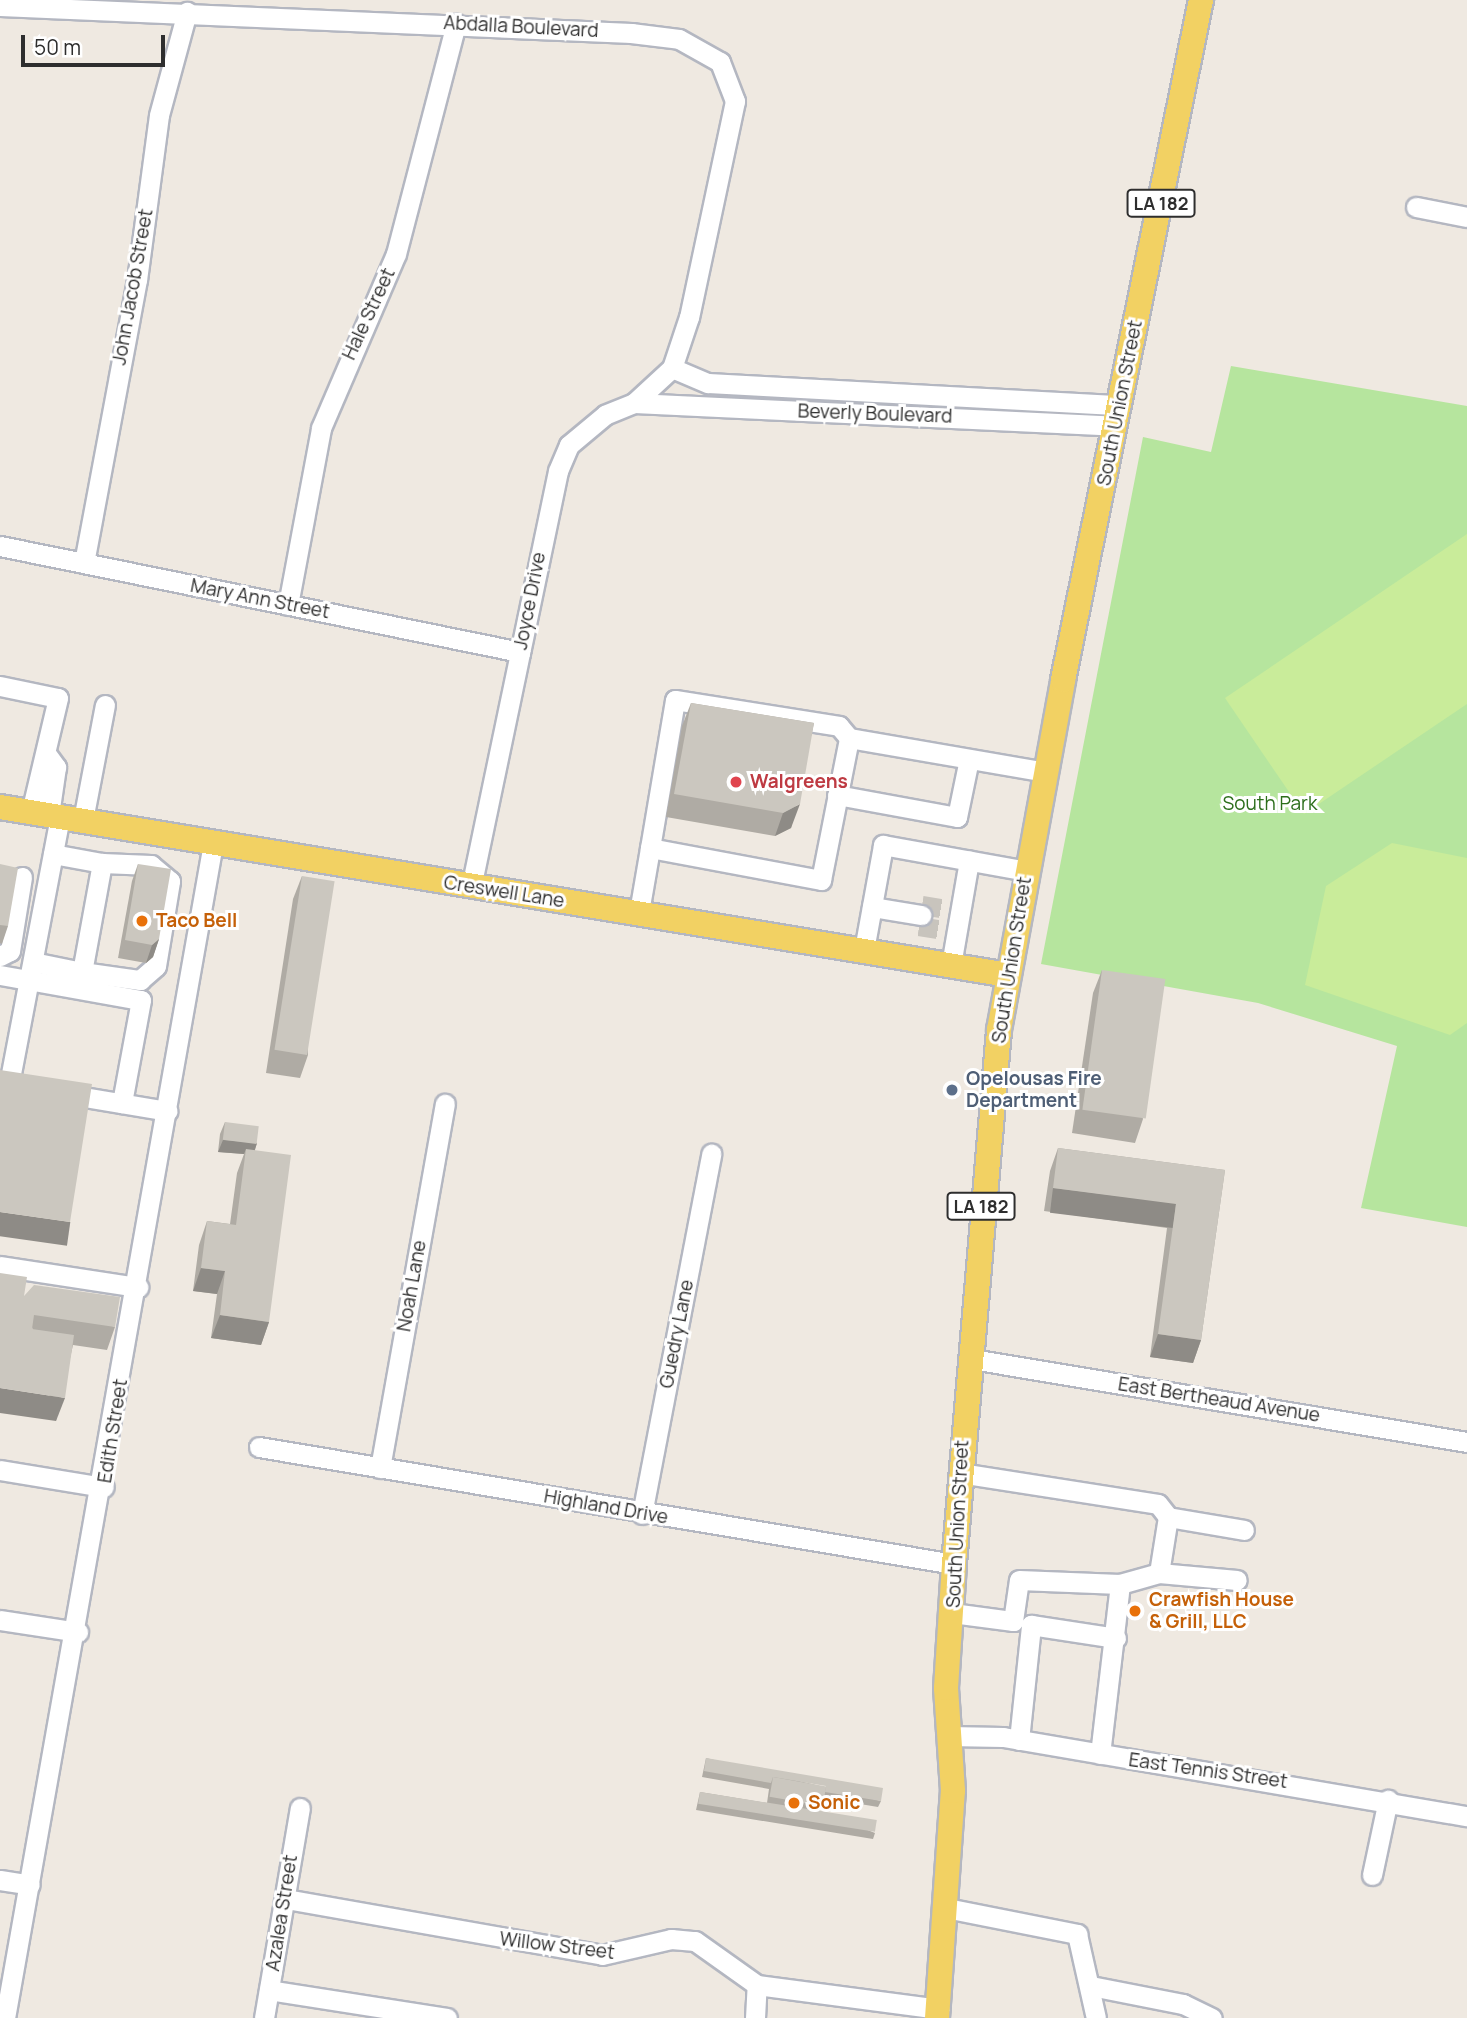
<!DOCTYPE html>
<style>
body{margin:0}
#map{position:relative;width:1467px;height:2018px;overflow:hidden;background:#efe9e1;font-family:Manrope,sans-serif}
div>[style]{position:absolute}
.green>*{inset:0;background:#b6e59e}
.pitch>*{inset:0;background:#c9ec9a}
.minor-tunnel>*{height:19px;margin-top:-9.5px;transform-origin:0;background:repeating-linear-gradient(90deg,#c8c4bd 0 19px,transparent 0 29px)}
.roads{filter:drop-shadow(2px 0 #b4b7c1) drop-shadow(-2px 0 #b4b7c1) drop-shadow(0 2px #b4b7c1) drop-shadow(0 -2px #b4b7c1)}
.minor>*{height:19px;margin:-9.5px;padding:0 9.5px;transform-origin:9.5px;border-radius:9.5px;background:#fff}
.major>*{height:24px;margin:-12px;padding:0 12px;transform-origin:12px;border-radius:12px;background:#f2d163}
.wall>*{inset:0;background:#afaba4}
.shaded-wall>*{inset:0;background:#8e8b86;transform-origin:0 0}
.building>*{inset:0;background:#cbc7bf;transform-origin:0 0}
.dots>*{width:19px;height:19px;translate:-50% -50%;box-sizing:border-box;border:4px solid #fff;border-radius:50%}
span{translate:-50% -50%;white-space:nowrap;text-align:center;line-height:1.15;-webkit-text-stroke:6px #fff;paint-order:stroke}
.shield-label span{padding:2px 5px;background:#fff;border:2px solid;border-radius:5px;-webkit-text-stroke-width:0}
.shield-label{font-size:18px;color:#2e2e2e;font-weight:700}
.street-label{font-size:19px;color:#2e2e2e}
.health-label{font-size:19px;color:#be3a42;font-weight:700}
.left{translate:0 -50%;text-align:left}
.park-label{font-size:19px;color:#2c6e1b}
.food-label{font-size:19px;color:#c56008;font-weight:700}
.service-label{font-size:19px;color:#4e5e75;font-weight:700}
.scale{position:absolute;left:21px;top:35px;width:144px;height:32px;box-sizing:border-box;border:4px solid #2e2e2e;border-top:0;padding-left:9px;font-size:21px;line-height:24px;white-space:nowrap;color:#2e2e2e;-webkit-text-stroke:5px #fff;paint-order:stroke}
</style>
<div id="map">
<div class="green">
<div style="clip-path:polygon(1231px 366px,1467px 406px,1467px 1227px,1361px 1208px,1397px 1046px,1258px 1003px,1041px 964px,1143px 437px,1211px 452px)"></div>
</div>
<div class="pitch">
<div style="clip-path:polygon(1467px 534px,1467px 704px,1304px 814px,1225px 698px)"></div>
<div style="clip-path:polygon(1392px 843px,1467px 858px,1467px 1023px,1450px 1035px,1305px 985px,1326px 886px)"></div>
</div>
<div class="minor-tunnel">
<div style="left:922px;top:905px;width:26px;rotate:9deg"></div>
<div style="left:919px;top:926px;width:26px;rotate:9deg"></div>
</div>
<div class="roads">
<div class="minor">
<div style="left:0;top:6px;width:632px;rotate:2.45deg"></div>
<div style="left:631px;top:33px;width:48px;rotate:7.1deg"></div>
<div style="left:679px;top:39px;width:47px;rotate:29.3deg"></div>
<div style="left:720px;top:62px;width:42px;rotate:69deg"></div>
<div style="left:735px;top:101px;width:221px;rotate:102deg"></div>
<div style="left:689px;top:317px;width:54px;rotate:108.4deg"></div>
<div style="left:672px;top:368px;width:52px;rotate:137.4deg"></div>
<div style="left:634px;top:403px;width:31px;rotate:158deg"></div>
<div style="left:605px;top:415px;width:47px;rotate:140.2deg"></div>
<div style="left:569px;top:445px;width:28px;rotate:113deg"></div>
<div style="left:558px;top:471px;width:425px;rotate:101.8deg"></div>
<div style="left:1416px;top:207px;width:52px;rotate:11.1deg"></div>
<div style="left:672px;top:368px;width:39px;rotate:23deg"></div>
<div style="left:708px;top:383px;width:412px;rotate:3.1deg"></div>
<div style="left:634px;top:403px;width:482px;rotate:2.7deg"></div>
<div style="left:0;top:546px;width:531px;rotate:11.52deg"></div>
<div style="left:84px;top:563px;width:288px;rotate:-79.4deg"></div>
<div style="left:137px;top:280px;width:166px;rotate:-82.4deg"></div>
<div style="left:159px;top:115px;width:107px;rotate:-74.8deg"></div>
<div style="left:288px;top:605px;width:180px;rotate:-79.4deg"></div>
<div style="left:321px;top:428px;width:189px;rotate:-66.7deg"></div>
<div style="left:396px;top:254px;width:238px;rotate:-75.4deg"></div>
<div style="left:0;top:686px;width:59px;rotate:11.7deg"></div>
<div style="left:58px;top:698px;width:117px;rotate:103.3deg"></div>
<div style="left:48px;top:756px;width:14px;rotate:54deg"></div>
<div style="left:56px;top:767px;width:49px;rotate:98.3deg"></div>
<div style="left:837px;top:795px;width:122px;rotate:10.4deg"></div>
<div style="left:957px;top:817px;width:59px;rotate:-78.3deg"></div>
<div style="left:83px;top:820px;width:117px;rotate:-79.2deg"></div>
<div style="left:650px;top:848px;width:150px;rotate:-80.4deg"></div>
<div style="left:675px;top:700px;width:166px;rotate:9deg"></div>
<div style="left:839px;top:726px;width:16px;rotate:50deg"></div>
<div style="left:872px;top:907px;width:50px;rotate:9.3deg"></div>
<div style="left:639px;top:912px;width:65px;rotate:-80.2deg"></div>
<div style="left:650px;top:848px;width:174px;rotate:10.6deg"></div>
<div style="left:821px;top:880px;width:145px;rotate:-78.8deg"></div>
<div style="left:849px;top:738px;width:200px;rotate:9.8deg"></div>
<div style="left:864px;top:950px;width:107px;rotate:-79.7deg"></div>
<div style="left:883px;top:845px;width:146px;rotate:10.2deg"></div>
<div style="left:0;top:956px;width:11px;rotate:-27deg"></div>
<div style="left:10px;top:951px;width:75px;rotate:-80.8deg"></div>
<div style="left:33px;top:962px;width:50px;rotate:11.5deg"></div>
<div style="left:82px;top:972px;width:111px;rotate:-79.6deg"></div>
<div style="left:102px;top:863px;width:50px;rotate:-169.6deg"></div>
<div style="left:951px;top:965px;width:106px;rotate:-80.2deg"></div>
<div style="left:82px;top:972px;width:59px;rotate:7.9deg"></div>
<div style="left:140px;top:980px;width:21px;rotate:-41deg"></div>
<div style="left:156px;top:966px;width:86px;rotate:-80.6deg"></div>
<div style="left:170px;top:881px;width:25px;rotate:-140deg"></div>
<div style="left:151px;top:865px;width:49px;rotate:-177.7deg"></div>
<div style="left:0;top:975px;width:143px;rotate:10.1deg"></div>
<div style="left:141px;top:1000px;width:105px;rotate:100.5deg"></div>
<div style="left:9px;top:1084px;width:272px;rotate:-79.2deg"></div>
<div style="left:66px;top:1094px;width:103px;rotate:9.5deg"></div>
<div style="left:0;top:1266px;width:140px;rotate:8.7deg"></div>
<div style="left:972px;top:1359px;width:502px;rotate:9.52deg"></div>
<div style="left:259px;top:1447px;width:705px;rotate:9.56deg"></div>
<div style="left:380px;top:1468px;width:370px;rotate:-79.9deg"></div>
<div style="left:0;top:1470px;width:105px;rotate:9.3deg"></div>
<div style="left:960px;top:1473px;width:200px;rotate:8.9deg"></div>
<div style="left:1158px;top:1504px;width:16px;rotate:52deg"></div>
<div style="left:642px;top:1514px;width:367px;rotate:-79.1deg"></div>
<div style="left:1159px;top:1573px;width:57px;rotate:-80.9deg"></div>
<div style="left:1168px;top:1517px;width:77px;rotate:9.7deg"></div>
<div style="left:1120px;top:1584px;width:41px;rotate:-15.8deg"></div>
<div style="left:1159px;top:1573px;width:78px;rotate:5.1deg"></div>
<div style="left:952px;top:1613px;width:62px;rotate:7.5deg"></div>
<div style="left:1013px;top:1621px;width:41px;rotate:-81.7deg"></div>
<div style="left:1019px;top:1580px;width:101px;rotate:2.3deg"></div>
<div style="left:1120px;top:1584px;width:171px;rotate:96.7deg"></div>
<div style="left:0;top:1620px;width:79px;rotate:8.7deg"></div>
<div style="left:948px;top:1736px;width:55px;rotate:1deg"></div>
<div style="left:1003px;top:1737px;width:471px;rotate:9.7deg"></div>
<div style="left:1019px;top:1740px;width:116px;rotate:-84deg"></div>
<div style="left:1031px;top:1625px;width:86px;rotate:8.7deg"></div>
<div style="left:1372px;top:1875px;width:77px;rotate:-78deg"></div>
<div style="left:0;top:1880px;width:30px;rotate:9deg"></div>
<div style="left:286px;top:1899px;width:321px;rotate:10deg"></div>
<div style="left:602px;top:1955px;width:71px;rotate:-13.1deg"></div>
<div style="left:671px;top:1939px;width:24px;rotate:5deg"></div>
<div style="left:695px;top:1941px;width:76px;rotate:35.4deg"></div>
<div style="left:757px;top:1985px;width:184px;rotate:7.5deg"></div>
<div style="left:946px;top:1908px;width:134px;rotate:11.2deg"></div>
<div style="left:1077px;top:1934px;width:86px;rotate:77.3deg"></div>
<div style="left:1091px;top:1986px;width:94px;rotate:11.1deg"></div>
<div style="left:1183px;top:2004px;width:32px;rotate:26deg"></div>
<div style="left:269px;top:1990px;width:180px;rotate:8.9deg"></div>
<div style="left:5px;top:2018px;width:1193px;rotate:-79.96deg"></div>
<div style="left:264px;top:2018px;width:213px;rotate:-80.3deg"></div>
<div style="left:755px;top:2018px;width:33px;rotate:-87deg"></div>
</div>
<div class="major">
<div style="left:0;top:807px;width:1022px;rotate:9.46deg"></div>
<div style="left:937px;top:2018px;width:228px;rotate:-86deg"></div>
<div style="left:953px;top:1791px;width:103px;rotate:-93.9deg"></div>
<div style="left:946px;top:1688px;width:124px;rotate:-86.3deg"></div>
<div style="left:954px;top:1564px;width:536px;rotate:-85.18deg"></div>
<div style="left:999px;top:1030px;width:356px;rotate:-79.6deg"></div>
<div style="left:1063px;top:680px;width:694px;rotate:-78.53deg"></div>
</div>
</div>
<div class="wall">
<div style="clip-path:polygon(691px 703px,814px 723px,791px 828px,775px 836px,666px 817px,682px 726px)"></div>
<div style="clip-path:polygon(0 864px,8px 926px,2px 944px,0 943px)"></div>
<div style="clip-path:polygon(138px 864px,159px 939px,153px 957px,146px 963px,118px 958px,132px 881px)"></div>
<div style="clip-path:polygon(302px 876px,308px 1055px,300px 1078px,266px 1073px,293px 899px)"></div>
<div style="clip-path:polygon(1102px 970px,1143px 1119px,1135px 1143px,1072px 1133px,1093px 993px)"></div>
<div style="clip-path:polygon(225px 1122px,257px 1143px,255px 1150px,269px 1322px,261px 1345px,211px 1338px,217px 1294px,193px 1291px,199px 1245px,207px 1221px,230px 1224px,237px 1173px,244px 1154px,218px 1152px,220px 1134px)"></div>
<div style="clip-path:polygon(1058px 1148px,1225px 1170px,1201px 1340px,1193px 1363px,1150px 1357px,1167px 1228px,1044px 1211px,1050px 1171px)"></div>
<div style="clip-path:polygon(24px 1296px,115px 1327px,107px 1350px,73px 1345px,56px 1421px)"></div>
<div style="clip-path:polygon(706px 1758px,881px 1801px,878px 1807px,824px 1798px,820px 1811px,875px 1833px,873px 1839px,696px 1810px,700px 1792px,767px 1803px,769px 1789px,702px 1777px)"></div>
</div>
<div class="shaded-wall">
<div style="clip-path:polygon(800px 804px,791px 828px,775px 836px,783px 813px)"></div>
<div style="clip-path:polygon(159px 939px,153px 957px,146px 963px,152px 945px)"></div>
<div style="clip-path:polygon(223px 1140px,257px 1143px,253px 1155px,246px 1149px,244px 1154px,218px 1152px)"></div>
<div style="left:1053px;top:1188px;width:124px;height:25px;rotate:7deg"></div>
<div style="left:0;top:1212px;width:71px;height:24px;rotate:8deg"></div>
<div style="clip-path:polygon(201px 1268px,225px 1271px,217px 1294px,193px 1291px)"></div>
<div style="clip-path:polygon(220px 1315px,269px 1322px,261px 1345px,211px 1338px)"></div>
<div style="clip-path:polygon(1158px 1334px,1201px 1340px,1193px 1363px,1150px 1357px)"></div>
<div style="clip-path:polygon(0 1388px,65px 1398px,56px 1421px,0 1413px)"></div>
</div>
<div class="building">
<div style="clip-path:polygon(691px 703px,814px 723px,800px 804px,783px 813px,674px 794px)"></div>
<div style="clip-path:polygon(0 864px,18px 868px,8px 926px,0 925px)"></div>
<div style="clip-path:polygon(138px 864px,171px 869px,159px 939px,152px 945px,125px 940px)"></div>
<div style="left:302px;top:876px;width:33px;height:176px;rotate:9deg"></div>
<div style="left:1102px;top:970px;width:64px;height:141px;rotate:8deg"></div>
<div style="clip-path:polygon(0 1070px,92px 1084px,70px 1222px,0 1212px)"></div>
<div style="left:225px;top:1122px;width:34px;height:18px;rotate:7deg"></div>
<div style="clip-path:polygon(1058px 1148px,1225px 1170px,1201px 1340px,1158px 1334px,1176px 1204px,1053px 1188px)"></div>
<div style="clip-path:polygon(246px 1149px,291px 1155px,269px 1322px,220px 1315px,225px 1271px,201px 1268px,207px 1221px,236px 1225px)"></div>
<div style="clip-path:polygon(0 1273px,27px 1277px,24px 1296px,34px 1285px,120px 1297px,115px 1327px,34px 1315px,32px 1329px,74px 1335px,65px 1398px,0 1388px)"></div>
<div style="clip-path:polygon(706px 1758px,883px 1788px,881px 1801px,825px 1792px,826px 1786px,773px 1777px,771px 1783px,704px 1771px)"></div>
<div style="left:773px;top:1777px;width:54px;height:20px;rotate:10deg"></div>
<div style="left:700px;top:1792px;width:179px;height:12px;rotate:9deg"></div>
</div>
<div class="dots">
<div style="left:736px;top:782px;background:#e0444e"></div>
<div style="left:142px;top:921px;background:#e8710a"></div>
<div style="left:952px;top:1090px;background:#5c6f8a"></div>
<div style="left:1135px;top:1611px;background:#e8710a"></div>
<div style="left:794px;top:1803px;background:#e8710a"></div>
</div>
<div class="shield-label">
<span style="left:1161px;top:203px">LA 182</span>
<span style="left:981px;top:1206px">LA 182</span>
</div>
<div class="street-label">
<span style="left:521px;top:27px;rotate:3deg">Abdalla Boulevard</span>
<span style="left:133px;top:287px;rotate:-80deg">John Jacob Street</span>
<span style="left:369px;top:314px;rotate:-65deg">Hale Street</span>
<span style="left:1120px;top:403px;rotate:-79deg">South Union Street</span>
<span style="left:875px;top:414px;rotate:2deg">Beverly Boulevard</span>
<span style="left:260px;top:599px;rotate:11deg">Mary Ann Street</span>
<span style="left:530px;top:601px;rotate:-79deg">Joyce Drive</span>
<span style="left:504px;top:892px;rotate:9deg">Creswell Lane</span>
<span style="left:1012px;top:960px;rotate:-81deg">South Union Street</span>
<span style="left:412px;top:1286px;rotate:-80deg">Noah Lane</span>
<span style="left:677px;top:1334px;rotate:-79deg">Guedry Lane</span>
<span style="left:1219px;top:1400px;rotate:9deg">East Bertheaud Avenue</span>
<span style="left:113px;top:1431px;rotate:-81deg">Edith Street</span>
<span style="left:606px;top:1507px;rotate:10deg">Highland Drive</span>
<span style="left:958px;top:1524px;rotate:-87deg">South Union Street</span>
<span style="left:1208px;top:1771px;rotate:8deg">East Tennis Street</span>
<span style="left:282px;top:1913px;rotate:-81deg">Azalea Street</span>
<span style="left:557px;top:1946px;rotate:7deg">Willow Street</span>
</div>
<div class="health-label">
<span class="left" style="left:750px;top:782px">Walgreens</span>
</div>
<div class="park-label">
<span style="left:1270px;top:804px">South Park</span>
</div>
<div class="food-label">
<span class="left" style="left:156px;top:921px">Taco Bell</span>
<span class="left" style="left:1149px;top:1611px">Crawfish House<br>&amp; Grill, LLC</span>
<span class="left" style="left:808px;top:1803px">Sonic</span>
</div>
<div class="service-label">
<span class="left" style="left:966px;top:1090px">Opelousas Fire<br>Department</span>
</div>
<div class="scale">50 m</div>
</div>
